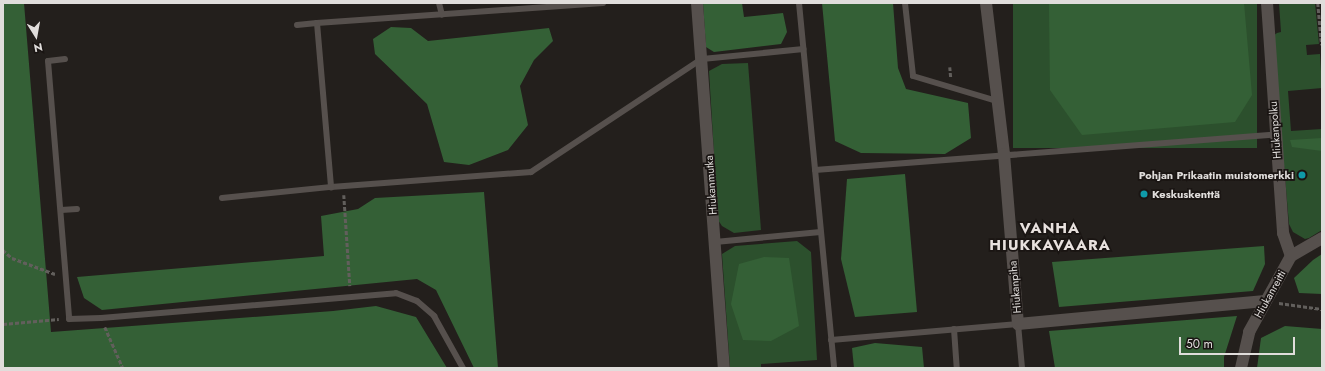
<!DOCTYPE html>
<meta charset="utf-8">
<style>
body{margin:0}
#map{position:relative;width:1325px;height:371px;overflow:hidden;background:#231f1c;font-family:Jost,sans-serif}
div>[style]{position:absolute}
.green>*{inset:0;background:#2c502d;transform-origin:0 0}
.forest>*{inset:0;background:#346036}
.path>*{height:2.5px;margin-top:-1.25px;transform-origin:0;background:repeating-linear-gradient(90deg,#625f5c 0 4px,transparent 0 6px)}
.service>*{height:6px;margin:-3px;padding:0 3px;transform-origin:3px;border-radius:3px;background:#56504d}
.minor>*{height:12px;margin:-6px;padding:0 6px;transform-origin:6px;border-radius:6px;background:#56504d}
.dots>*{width:11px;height:11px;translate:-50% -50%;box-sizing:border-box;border:2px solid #1a1513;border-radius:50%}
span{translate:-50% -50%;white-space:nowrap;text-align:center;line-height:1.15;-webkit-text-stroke:3.5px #1a1513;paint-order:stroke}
.street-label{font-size:11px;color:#e0dddb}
.poi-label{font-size:11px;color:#e0dddb;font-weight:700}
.right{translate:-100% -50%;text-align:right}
.left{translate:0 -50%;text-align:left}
.district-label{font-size:15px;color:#e8e1de;font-weight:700;letter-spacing:1px}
.frame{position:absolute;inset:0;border:4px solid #e0dddb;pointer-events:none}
.north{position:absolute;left:16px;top:16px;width:40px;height:40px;-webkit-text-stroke:3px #1a1513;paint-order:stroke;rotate:169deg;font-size:11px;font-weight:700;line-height:16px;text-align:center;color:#e0dddb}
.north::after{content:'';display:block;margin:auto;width:14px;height:18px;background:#e0dddb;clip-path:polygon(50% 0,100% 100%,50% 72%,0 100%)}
.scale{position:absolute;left:1179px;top:337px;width:116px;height:18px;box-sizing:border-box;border:2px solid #e0dddb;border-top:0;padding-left:5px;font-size:12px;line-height:14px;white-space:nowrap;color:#e0dddb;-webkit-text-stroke:3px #1a1513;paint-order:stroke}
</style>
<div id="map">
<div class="green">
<div style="left:1013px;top:3px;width:244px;height:145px"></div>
<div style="clip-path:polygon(1279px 3px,1315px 3px,1319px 44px,1306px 45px,1307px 55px,1320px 54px,1322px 88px,1288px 91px,1291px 131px,1322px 129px,1322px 230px,1309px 238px,1305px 239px,1293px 232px,1289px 224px,1273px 36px,1277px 33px,1281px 32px)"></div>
<div style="clip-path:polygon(748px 63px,761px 230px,734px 233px,722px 226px,718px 220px,709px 71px,722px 64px)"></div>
<div style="clip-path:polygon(797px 241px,811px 252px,817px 360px,761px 364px,761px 368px,730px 368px,722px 254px,735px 246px)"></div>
</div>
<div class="forest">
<div style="clip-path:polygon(3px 3px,24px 3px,51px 332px,333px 311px,376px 306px,416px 317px,447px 368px,3px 368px)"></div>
<div style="clip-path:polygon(703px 3px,742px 3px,744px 17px,783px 13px,787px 32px,781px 44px,714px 52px,706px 47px)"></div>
<div style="clip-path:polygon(822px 3px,893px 3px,898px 68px,906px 89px,968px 103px,971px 138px,945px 154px,861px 153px,835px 141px)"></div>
<div style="clip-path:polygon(1049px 3px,1244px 3px,1252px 95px,1235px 122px,1082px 135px,1050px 90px)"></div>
<div style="clip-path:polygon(391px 27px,411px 28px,428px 41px,549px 28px,553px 41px,534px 60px,520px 86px,528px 125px,508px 150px,469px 165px,444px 162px,427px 104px,375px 54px,373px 39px)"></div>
<div style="clip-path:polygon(1322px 138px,1322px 151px,1292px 147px,1290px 140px)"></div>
<div style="clip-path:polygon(905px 174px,917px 312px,855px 317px,841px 259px,847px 179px)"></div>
<div style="clip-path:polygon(484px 192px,498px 368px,474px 368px,436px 290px,417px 279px,102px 310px,84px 298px,77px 277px,324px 256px,321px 216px,358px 209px,375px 198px)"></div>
<div style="clip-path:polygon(1264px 246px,1265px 264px,1253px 291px,1059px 307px,1052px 262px)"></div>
<div style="clip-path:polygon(1322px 254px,1322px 294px,1299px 293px,1294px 278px,1313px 260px)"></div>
<div style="clip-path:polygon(764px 257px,789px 258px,799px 326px,771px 341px,743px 340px,731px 304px,739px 264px)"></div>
<div style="clip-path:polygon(1237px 316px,1224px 357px,1224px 368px,1055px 368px,1049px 331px)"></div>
<div style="clip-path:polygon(1285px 326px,1322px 329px,1322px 368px,1257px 368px,1261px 338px)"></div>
<div style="clip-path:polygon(875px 343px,922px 347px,924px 368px,854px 368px,852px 348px)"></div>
</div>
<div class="path">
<div style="left:1318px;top:3px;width:35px;rotate:85deg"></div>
<div style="left:1321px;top:38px;width:7px;rotate:82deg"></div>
<div style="left:950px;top:67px;width:11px;rotate:85deg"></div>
<div style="left:344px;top:195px;width:91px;rotate:86.2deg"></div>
<div style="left:3px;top:250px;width:12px;rotate:42deg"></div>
<div style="left:12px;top:258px;width:46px;rotate:20.4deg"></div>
<div style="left:1279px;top:303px;width:43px;rotate:7.9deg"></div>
<div style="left:3px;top:324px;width:56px;rotate:-5.1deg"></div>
<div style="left:105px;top:327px;width:45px;rotate:66.3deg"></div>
</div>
<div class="service">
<div style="left:439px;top:3px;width:12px;rotate:76deg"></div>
<div style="left:603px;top:3px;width:287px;rotate:176deg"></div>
<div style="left:317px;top:23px;width:165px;rotate:85.1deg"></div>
<div style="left:331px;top:187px;width:201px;rotate:-4.3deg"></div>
<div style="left:531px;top:172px;width:205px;rotate:-33.5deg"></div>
<div style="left:702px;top:59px;width:102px;rotate:-5.6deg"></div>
<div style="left:799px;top:3px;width:367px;rotate:84.5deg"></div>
<div style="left:905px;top:3px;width:73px;rotate:83.7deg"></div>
<div style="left:913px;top:76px;width:88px;rotate:16.6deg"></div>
<div style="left:297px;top:25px;width:20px;rotate:-6deg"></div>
<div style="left:65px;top:59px;width:17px;rotate:173deg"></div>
<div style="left:48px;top:61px;width:259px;rotate:85.3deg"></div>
<div style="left:69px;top:319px;width:32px;rotate:-2deg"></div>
<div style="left:101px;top:318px;width:296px;rotate:-4.8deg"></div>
<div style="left:396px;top:293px;width:22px;rotate:21deg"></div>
<div style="left:417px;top:301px;width:23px;rotate:41deg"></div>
<div style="left:434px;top:316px;width:60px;rotate:60.9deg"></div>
<div style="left:815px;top:170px;width:461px;rotate:-4.4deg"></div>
<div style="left:222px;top:198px;width:110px;rotate:-5.8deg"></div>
<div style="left:61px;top:210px;width:16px;rotate:-4deg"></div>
<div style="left:715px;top:242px;width:106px;rotate:-5.4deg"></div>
<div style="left:954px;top:329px;width:39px;rotate:86deg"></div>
<div style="left:831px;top:340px;width:188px;rotate:-4.9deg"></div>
<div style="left:1018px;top:324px;width:44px;rotate:84.8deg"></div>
</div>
<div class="minor">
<div style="left:697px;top:3px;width:366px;rotate:85.8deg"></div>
<div style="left:986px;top:3px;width:152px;rotate:83.2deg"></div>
<div style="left:1004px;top:154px;width:171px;rotate:85.3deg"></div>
<div style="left:1018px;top:324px;width:248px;rotate:-5.3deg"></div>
<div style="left:1267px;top:3px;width:231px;rotate:86deg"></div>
<div style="left:1283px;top:233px;width:24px;rotate:71deg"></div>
<div style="left:1241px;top:368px;width:37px;rotate:-77deg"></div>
<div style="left:1249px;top:332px;width:87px;rotate:-61.1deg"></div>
<div style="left:1291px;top:256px;width:36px;rotate:-30deg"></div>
</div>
<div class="dots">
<div style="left:1302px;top:175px;background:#0f9aa8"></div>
<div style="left:1144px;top:194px;background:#0f9aa8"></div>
</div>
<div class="street-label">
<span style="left:1275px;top:130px;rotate:-94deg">Hiukanpolku</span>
<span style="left:711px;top:185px;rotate:-94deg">Hiukanmutka</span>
<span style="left:1015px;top:287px;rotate:-95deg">Hiukanpiha</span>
<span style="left:1270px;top:294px;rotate:-61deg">Hiukanreitti</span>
</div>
<div class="poi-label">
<span class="right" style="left:1294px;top:175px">Pohjan Prikaatin muistomerkki</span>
<span class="left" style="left:1152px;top:194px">Keskuskenttä</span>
</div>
<div class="district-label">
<span style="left:1050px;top:237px">VANHA<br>HIUKKAVAARA</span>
</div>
<div class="frame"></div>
<div class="north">N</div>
<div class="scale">50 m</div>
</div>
